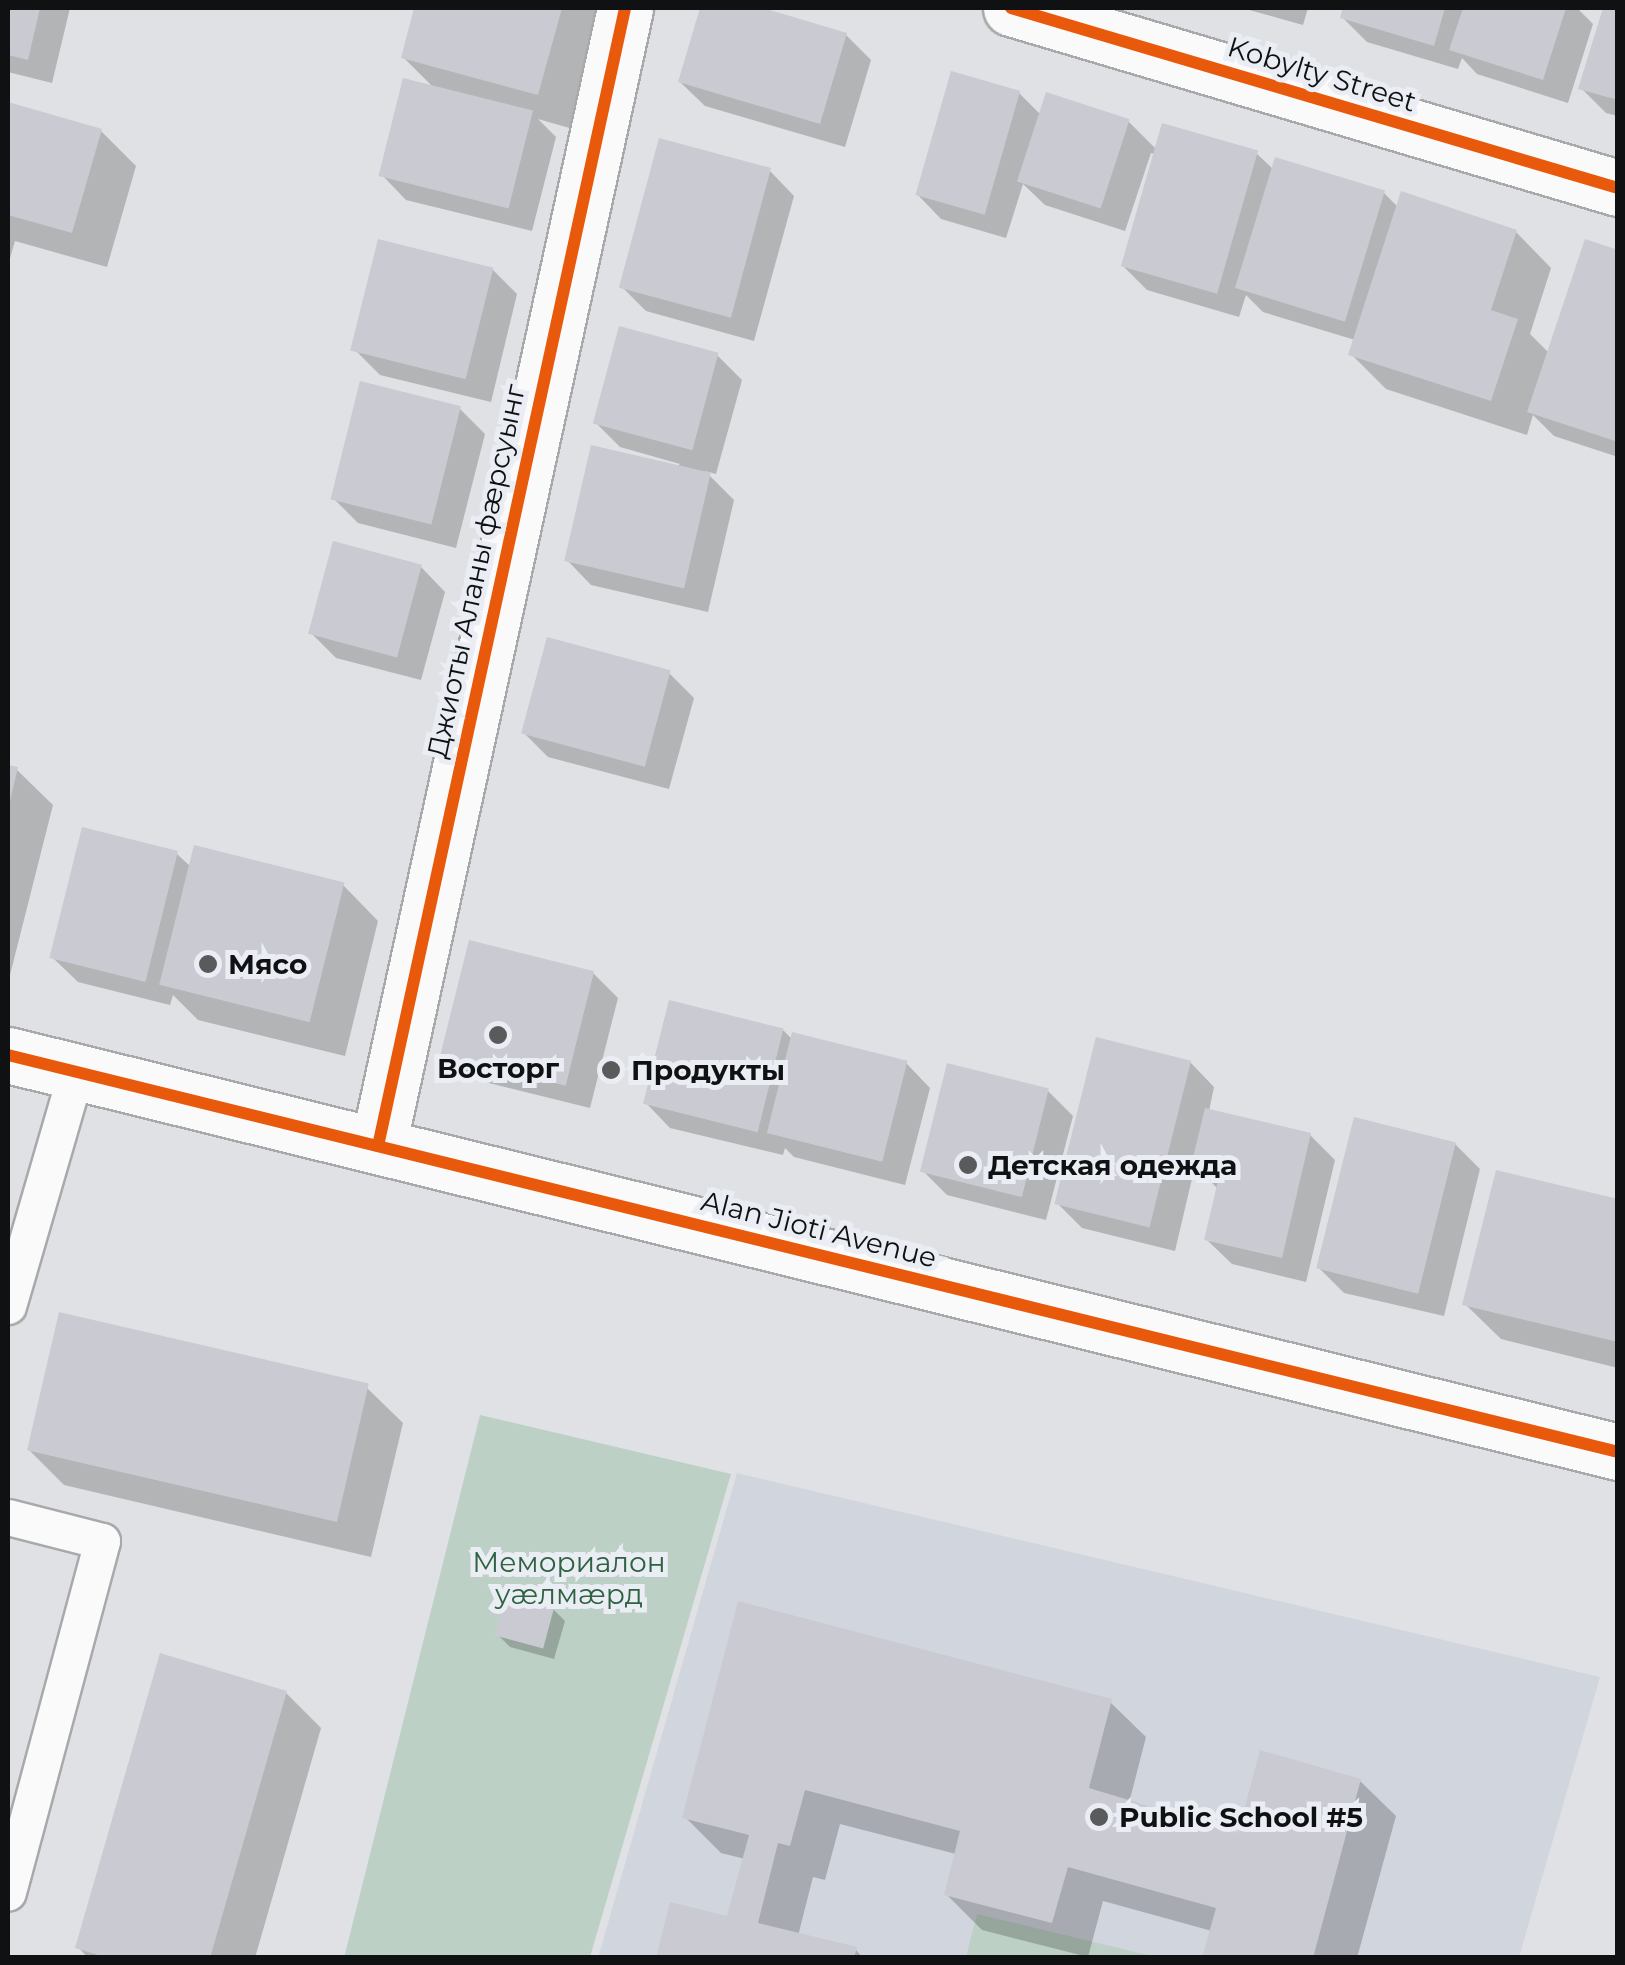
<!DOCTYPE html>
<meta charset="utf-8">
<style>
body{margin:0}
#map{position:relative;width:1625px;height:1965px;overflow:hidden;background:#dfe1e4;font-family:Montserrat,sans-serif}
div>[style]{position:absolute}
.built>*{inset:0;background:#d1d5de}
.green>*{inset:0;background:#bdd0c5}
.shadow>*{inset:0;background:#0003}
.building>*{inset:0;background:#cacad2;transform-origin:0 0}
.roads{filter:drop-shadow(2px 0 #a8a9ab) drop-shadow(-2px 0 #a8a9ab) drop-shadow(0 2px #a8a9ab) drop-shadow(0 -2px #a8a9ab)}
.service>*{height:35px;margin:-17.5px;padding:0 17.5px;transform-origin:17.5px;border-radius:17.5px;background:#fafafb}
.minor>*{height:55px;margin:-27.5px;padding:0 27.5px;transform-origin:27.5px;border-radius:27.5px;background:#fafafb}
.tertiary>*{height:55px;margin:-27.5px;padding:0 27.5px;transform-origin:27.5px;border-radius:27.5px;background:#fafafb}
.cycleway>*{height:12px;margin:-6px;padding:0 6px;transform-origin:6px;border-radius:6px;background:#e8590c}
.dots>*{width:28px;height:28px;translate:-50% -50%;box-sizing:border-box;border:5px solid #eaedf3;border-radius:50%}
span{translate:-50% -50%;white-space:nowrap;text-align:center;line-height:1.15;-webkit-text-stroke:10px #eaedf3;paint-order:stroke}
.street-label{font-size:28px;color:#101113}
.poi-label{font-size:28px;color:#101113;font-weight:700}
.left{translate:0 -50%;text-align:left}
.park-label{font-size:28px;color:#2e6241}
.frame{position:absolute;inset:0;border:10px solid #101113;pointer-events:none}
</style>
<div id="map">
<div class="built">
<div style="clip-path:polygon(737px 1473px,1600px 1677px,1519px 1957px,598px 1958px)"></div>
</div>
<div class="green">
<div style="clip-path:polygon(480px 1415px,731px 1474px,590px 1957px,344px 1958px)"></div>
<div style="clip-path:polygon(977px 1914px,1156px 1957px,966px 1957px)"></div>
</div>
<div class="shadow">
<div style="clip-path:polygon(8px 8px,70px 8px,52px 83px,8px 72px)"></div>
<div style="clip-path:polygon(416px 8px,606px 8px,573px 129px,538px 119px,556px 137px,532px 231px,406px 200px,382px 175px,435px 89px,403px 57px)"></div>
<div style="clip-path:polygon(702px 8px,754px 8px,846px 35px,871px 60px,845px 147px,705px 106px,680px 82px)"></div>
<div style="clip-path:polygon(1242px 8px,1308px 8px,1303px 25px)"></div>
<div style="clip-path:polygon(1345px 8px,1577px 8px,1593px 24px,1568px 103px,1477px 74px,1462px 58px,1458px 69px,1367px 42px,1342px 17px)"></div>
<div style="clip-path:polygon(1606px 8px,1618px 8px,1618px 116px,1606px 113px,1581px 88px)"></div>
<div style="clip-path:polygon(1019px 93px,1041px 115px,1128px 121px,1157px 150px,1256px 153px,1274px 170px,1384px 193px,1398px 207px,1516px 232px,1551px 268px,1530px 334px,1549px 353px,1618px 252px,1618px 457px,1554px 436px,1533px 415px,1527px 435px,1386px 389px,1351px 354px,1355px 340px,1263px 312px,1246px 295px,1239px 317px,1147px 290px,1122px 265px,1155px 154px,1151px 153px,1125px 231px,1045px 205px,1023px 184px,1006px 238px,941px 219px,917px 194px)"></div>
<div style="clip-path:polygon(8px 104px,101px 131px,136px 166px,107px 267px,15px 241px,8px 265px)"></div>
<div style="clip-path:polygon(770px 171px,794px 196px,754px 341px,646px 311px,621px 286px)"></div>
<div style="clip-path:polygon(492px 269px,517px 294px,491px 402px,380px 375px,355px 350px)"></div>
<div style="clip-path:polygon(717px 355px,742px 380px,716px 474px,705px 471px,734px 500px,708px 612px,591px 585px,567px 560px,680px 464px,620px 447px,595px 422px)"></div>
<div style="clip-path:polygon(460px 409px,485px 434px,456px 548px,358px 523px,333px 498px)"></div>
<div style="clip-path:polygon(421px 567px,445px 592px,421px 680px,336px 658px,311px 633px)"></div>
<div style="clip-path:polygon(669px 673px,694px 698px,669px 789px,548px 757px,523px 732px)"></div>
<div style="clip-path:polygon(8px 767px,17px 770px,53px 805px,10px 975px)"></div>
<div style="clip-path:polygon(176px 853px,191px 867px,343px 885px,378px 921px,345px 1056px,198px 1020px,173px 995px,170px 1005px,78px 982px,53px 958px)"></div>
<div style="clip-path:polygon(593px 973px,618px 998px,590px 1108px,468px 1078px,443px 1053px)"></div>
<div style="clip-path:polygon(783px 1030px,793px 1040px,906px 1063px,930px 1088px,905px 1185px,794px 1157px,785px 1148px,783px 1155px,670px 1128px,646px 1103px)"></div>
<div style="clip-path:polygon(1190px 1062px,1214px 1087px,1209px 1111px,1310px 1135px,1335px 1160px,1306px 1282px,1232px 1264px,1207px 1240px,1219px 1190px,1195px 1166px,1175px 1251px,1082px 1228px,1058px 1204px)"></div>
<div style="clip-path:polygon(1048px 1091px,1073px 1116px,1046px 1220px,947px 1195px,922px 1170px)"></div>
<div style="clip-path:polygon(1455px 1144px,1480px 1169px,1444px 1316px,1344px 1293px,1319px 1268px)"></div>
<div style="clip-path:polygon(1618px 1202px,1618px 1368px,1501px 1339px,1465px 1304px)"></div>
<div style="clip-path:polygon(367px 1388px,403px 1423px,371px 1557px,64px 1485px,29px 1450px)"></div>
<div style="clip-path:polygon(553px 1609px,565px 1621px,554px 1659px,510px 1647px,498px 1635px)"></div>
<div style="clip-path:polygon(286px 1693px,321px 1728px,255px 1958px,88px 1958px,78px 1947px)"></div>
<div style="clip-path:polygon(1110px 1702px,1146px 1737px,1129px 1803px,1240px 1836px,1360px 1781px,1396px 1816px,1357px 1958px,1205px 1958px,1212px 1931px,1103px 1901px,1088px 1957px,982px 1930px,946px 1894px,956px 1854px,840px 1824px,825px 1880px,813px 1877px,798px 1936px,856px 1950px,863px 1958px,658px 1958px,729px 1919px,745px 1859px,721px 1853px,685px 1817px)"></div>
</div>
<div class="building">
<div style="clip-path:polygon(8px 8px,40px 8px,28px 60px,8px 55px)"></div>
<div style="clip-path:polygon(414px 8px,562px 8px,538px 95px,401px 58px)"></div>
<div style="clip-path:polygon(700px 8px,763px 8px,847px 33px,820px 124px,678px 82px)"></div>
<div style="clip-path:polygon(1343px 8px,1445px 8px,1434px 46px,1340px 18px)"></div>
<div style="clip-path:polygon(1463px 8px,1566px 8px,1543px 80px,1449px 50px)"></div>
<div style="clip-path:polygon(1603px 8px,1618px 8px,1618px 100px,1578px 89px)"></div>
<div style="left:951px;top:71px;width:72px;height:129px;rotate:16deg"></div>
<div style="left:403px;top:78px;width:134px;height:101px;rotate:14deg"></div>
<div style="left:1046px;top:92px;width:88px;height:94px;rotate:18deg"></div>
<div style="clip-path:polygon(8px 102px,102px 129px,72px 233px,8px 215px)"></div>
<div style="left:1162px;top:123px;width:100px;height:149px;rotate:16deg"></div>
<div style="left:659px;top:138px;width:116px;height:155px;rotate:15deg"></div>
<div style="left:1275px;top:157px;width:115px;height:137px;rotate:17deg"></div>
<div style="clip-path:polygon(1401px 191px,1517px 230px,1491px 310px,1518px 319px,1491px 401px,1348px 355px)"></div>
<div style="left:378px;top:239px;width:119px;height:115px;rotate:14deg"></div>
<div style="clip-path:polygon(1585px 239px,1618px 250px,1618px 442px,1527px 412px)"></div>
<div style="left:619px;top:326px;width:103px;height:101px;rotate:15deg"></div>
<div style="left:360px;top:381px;width:104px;height:122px;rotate:14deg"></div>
<div style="left:591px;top:445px;width:123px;height:119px;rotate:13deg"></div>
<div style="left:333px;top:541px;width:92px;height:96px;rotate:15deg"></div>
<div style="left:547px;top:637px;width:128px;height:100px;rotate:15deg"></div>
<div style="clip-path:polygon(8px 765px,18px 767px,9px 805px,8px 805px)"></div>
<div style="left:82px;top:827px;width:99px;height:135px;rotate:14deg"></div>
<div style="left:194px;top:845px;width:155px;height:144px;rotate:14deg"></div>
<div style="left:469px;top:940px;width:129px;height:118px;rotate:14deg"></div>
<div style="left:669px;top:1000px;width:118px;height:107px;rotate:14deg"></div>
<div style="left:792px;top:1032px;width:119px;height:104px;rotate:14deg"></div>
<div style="left:1096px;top:1037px;width:98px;height:172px;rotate:14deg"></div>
<div style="left:947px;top:1063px;width:105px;height:112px;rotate:14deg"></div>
<div style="clip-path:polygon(1205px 1108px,1311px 1133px,1282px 1258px,1204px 1240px,1220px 1172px,1191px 1166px)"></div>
<div style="left:1354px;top:1117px;width:105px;height:156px;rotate:14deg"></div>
<div style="clip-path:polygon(1496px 1170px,1618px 1199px,1618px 1342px,1462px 1305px)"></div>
<div style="left:59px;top:1312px;width:318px;height:142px;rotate:13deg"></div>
<div style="left:506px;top:1594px;width:50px;height:43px;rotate:15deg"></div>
<div style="clip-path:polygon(738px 1601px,1112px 1699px,1089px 1788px,1238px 1833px,1260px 1750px,1361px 1779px,1313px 1958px,1202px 1958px,1216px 1908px,1068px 1867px,1052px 1923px,944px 1895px,960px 1831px,805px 1790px,790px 1846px,778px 1843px,758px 1923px,857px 1947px,854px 1958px,656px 1958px,670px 1902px,727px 1916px,749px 1835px,682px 1818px)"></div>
<div style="clip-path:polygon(160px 1653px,287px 1691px,210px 1958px,108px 1958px,75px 1948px)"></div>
</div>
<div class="roads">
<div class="service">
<div style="left:8px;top:1306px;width:244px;rotate:-73.8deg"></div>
<div style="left:8px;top:1517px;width:97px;rotate:14.3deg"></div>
<div style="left:102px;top:1541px;width:364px;rotate:105deg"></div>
</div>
<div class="minor">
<div style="left:1011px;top:8px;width:633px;rotate:16.52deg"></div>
<div style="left:378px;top:1146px;width:1164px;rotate:-77.75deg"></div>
</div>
<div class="tertiary">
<div style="left:8px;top:1055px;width:1658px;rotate:13.85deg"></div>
</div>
</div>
<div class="cycleway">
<div style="left:1011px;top:8px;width:633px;rotate:16.52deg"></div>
<div style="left:8px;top:1055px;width:1658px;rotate:13.85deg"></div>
<div style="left:378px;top:1146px;width:1164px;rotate:-77.75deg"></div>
</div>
<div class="dots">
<div style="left:208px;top:964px;background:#585a5c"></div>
<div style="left:498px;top:1035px;background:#585a5c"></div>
<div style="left:611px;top:1070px;background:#585a5c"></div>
<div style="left:968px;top:1165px;background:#585a5c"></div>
<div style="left:1099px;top:1817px;background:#585a5c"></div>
</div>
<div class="street-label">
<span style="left:1322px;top:74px;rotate:17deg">Kobylty Street</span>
<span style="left:476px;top:571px;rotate:-78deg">Джиоты Аланы фæрсуынг</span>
<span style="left:819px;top:1229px;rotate:14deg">Alan Jioti Avenue</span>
</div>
<div class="poi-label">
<span class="left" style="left:228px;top:964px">Мясо</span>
<span style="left:498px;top:1068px">Восторг</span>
<span class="left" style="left:631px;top:1070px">Продукты</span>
<span class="left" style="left:988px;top:1165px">Детская одежда</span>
<span class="left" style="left:1119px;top:1817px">Public School #5</span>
</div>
<div class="park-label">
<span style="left:569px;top:1578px">Мемориалон<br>уæлмæрд</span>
</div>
<div class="frame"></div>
</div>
